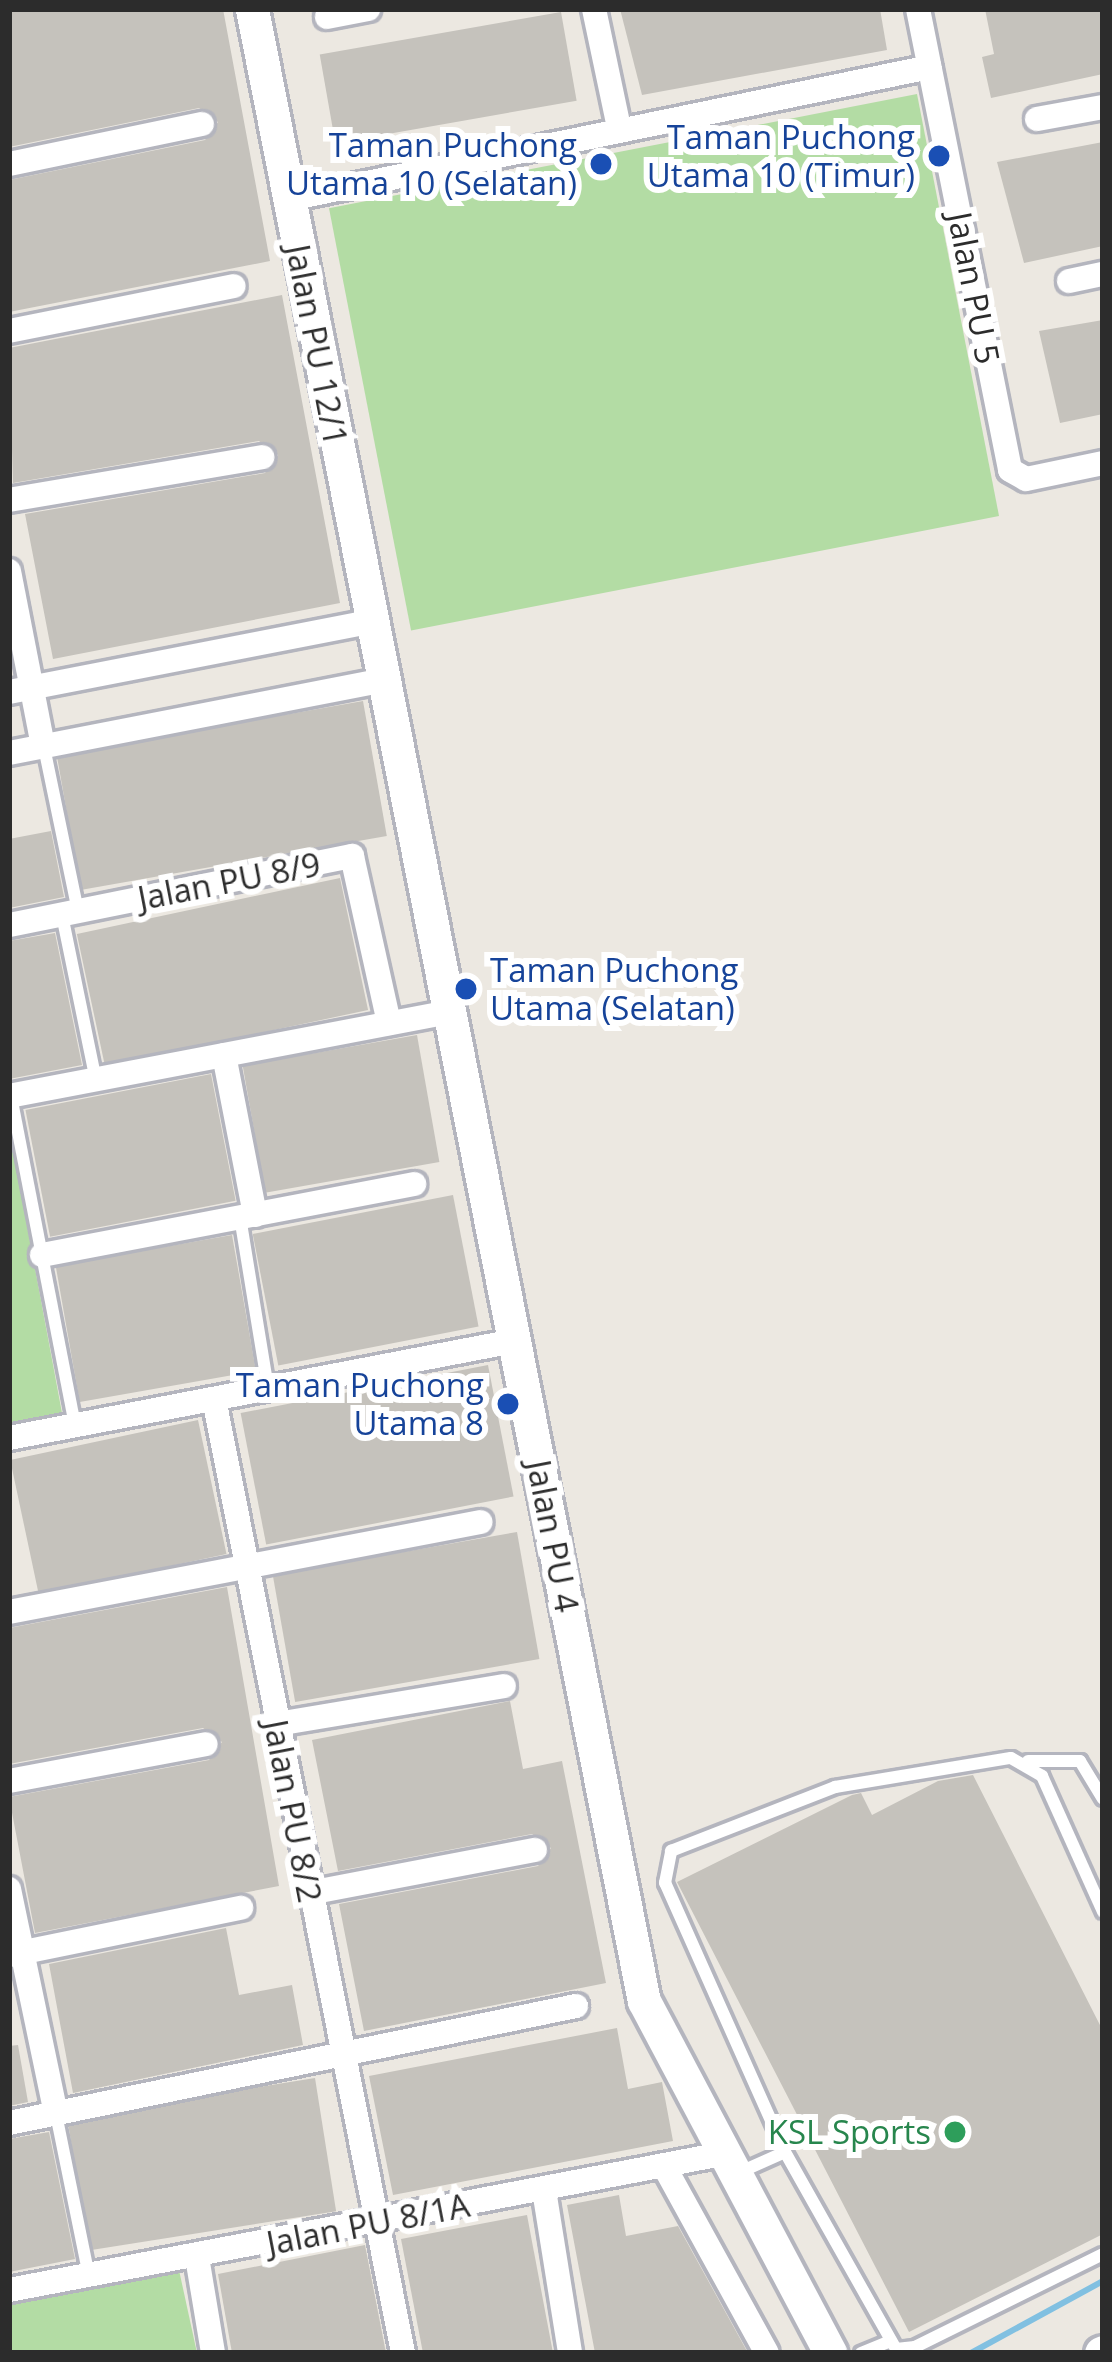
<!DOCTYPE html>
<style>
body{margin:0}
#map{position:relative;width:1112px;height:2362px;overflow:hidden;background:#ece8e1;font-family:"Open Sans",sans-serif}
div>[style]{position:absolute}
.green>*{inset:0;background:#b3dca4;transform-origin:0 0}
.stream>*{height:6px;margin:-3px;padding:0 3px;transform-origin:3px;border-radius:3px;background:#81c0e1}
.building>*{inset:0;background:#c5c2bc;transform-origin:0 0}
.roads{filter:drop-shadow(3px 0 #b4b5be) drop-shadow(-3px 0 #b4b5be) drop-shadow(0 3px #b4b5be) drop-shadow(0 -3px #b4b5be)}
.service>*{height:12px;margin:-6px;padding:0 6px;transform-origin:6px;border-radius:6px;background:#fff}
.minor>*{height:24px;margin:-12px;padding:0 12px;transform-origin:12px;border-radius:12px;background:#fff}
.tertiary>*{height:33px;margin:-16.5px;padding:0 16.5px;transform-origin:16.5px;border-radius:16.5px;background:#fff}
.dots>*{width:33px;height:33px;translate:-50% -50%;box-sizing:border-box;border:6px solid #fff;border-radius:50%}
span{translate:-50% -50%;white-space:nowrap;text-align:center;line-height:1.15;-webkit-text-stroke:12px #fff;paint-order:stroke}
.transit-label{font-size:33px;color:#164399}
.right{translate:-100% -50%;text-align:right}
.left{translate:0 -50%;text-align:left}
.street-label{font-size:33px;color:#2c2c2c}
.leisure-label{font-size:33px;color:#27864d}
.frame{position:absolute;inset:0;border:12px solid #2c2c2c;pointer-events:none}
</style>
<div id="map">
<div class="green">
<div style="left:917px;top:94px;width:430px;height:599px;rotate:79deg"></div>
<div style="clip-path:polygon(9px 1129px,62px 1413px,9px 1423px)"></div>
<div style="clip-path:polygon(179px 2270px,197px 2353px,9px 2353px,9px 2303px)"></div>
</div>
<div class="stream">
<div style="left:971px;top:2353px;width:150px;rotate:-28.6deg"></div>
</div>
<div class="building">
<div style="clip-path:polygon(9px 9px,223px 9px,270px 261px,9px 312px,9px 180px,205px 140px,218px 122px,199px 108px,9px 147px)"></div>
<div style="clip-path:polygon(620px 9px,880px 9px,887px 50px,642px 95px)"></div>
<div style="clip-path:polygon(985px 9px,1103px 9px,1103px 74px,991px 98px,982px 57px,994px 54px)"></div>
<div style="left:561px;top:12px;width:90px;height:245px;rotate:80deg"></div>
<div style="clip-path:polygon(1103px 142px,1103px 246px,1024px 263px,997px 162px)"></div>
<div style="clip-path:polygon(282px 295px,340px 603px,53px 659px,25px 514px,265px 473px,278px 455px,259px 441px,13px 483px,9px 348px)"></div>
<div style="clip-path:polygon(1103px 320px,1103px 414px,1060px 423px,1039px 331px)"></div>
<div style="left:363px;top:701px;width:137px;height:311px;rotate:80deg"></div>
<div style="clip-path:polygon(51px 831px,64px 897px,9px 908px,9px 839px)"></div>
<div style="left:340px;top:878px;width:135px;height:269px;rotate:78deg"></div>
<div style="clip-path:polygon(55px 933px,82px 1065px,9px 1079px,9px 941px)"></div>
<div style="left:417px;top:1035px;width:129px;height:177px;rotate:80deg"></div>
<div style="left:211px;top:1074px;width:129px;height:189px;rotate:79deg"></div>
<div style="left:453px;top:1195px;width:134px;height:204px;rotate:79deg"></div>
<div style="left:232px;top:1235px;width:138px;height:179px;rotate:80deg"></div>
<div style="left:488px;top:1365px;width:134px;height:252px;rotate:79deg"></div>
<div style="left:198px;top:1420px;width:137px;height:192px;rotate:78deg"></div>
<div style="left:517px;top:1532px;width:129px;height:248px;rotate:80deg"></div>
<div style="clip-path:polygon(227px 1587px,279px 1886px,35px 1933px,9px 1797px,209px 1760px,222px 1742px,203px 1728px,9px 1764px,9px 1628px)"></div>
<div style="clip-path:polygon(510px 1701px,523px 1769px,562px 1761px,606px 1983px,364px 2031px,339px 1904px,538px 1866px,551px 1848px,532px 1834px,338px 1871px,312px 1740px)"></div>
<div style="clip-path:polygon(973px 1775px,1103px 2031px,1103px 2234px,909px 2332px,677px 1882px,852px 1795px,861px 1793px,872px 1815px,938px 1781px)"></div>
<div style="clip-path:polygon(226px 1928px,239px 1995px,292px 1985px,303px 2045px,73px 2093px,49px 1964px)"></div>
<div style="clip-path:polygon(617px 2028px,628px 2089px,662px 2082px,673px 2141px,393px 2195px,369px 2076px)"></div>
<div style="clip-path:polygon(18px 2045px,28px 2102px,9px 2106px,9px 2046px)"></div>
<div style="left:315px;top:2078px;width:135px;height:251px;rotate:81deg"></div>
<div style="clip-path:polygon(49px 2132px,75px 2259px,9px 2272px,9px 2139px)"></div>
<div style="clip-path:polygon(619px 2195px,626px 2236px,678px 2226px,748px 2353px,595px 2353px,567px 2205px)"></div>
<div style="clip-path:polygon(527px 2215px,553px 2353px,423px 2353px,401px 2239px)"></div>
<div style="clip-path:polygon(365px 2245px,386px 2353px,232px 2353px,218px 2274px)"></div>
</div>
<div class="roads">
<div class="service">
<div style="left:44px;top:747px;width:167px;rotate:78.3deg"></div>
<div style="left:62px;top:915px;width:168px;rotate:78.4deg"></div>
<div style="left:11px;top:1096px;width:334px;rotate:79deg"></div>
<div style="left:240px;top:1217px;width:173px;rotate:80.7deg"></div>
<div style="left:1028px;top:1761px;width:52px"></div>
<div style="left:1080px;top:1761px;width:44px;rotate:58.8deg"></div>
<div style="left:56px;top:2114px;width:165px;rotate:78.5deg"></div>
<div style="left:785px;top:2152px;width:226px;rotate:60.6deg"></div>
<div style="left:896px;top:2349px;width:19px;rotate:-6deg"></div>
<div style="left:915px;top:2347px;width:210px;rotate:-26.3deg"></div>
<div style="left:738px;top:2173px;width:51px;rotate:-24.1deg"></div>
<div style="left:785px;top:2152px;width:295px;rotate:-114deg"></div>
<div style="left:665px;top:1883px;width:33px;rotate:-79deg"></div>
<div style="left:671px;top:1851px;width:176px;rotate:-21.3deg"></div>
<div style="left:835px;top:1787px;width:178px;rotate:-9.4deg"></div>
<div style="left:1011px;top:1758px;width:36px;rotate:30deg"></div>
<div style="left:1042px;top:1776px;width:149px;rotate:65.8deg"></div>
<div style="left:861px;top:2353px;width:29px;rotate:-22deg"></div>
</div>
<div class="minor">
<div style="left:594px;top:9px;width:122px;rotate:78.1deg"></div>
<div style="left:918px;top:9px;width:470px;rotate:78.7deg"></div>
<div style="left:1010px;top:470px;width:18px;rotate:29deg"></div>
<div style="left:1026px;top:479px;width:79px;rotate:-11.7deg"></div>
<div style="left:327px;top:17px;width:42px;rotate:-11deg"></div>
<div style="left:1037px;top:119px;width:67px;rotate:-10.3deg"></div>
<div style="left:9px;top:164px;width:197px;rotate:-11.7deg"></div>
<div style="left:289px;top:199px;width:654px;rotate:-11.64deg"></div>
<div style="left:1069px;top:281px;width:35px;rotate:-12deg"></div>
<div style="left:9px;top:331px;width:229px;rotate:-11.3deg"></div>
<div style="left:9px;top:500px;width:257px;rotate:-9.6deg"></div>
<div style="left:9px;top:571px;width:178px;rotate:79deg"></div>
<div style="left:9px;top:692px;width:368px;rotate:-11deg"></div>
<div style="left:9px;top:753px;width:378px;rotate:-11deg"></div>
<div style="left:9px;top:925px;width:350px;rotate:-11.4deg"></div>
<div style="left:352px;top:856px;width:171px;rotate:77.5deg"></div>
<div style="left:224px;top:1055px;width:163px;rotate:79deg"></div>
<div style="left:9px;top:1096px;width:447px;rotate:-10.8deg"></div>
<div style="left:42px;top:1255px;width:379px;rotate:-10.8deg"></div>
<div style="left:214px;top:1399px;width:973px;rotate:78.79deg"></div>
<div style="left:9px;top:1438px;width:514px;rotate:-10.87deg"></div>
<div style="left:9px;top:1612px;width:480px;rotate:-10.8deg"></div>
<div style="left:277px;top:1724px;width:230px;rotate:-9.5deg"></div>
<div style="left:9px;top:1781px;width:200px;rotate:-10.6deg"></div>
<div style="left:9px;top:1889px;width:230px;rotate:78.2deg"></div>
<div style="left:309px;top:1893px;width:230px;rotate:-10.8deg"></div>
<div style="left:9px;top:1955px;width:237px;rotate:-11.5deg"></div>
<div style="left:9px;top:2123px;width:579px;rotate:-11.66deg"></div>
<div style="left:664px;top:2166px;width:213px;rotate:61.2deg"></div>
<div style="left:544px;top:2190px;width:165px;rotate:80.9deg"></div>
<div style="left:197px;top:2257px;width:97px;rotate:80.5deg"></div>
<div style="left:9px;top:2290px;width:731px;rotate:-10.8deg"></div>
</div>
<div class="tertiary">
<div style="left:252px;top:9px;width:2030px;rotate:78.87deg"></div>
<div style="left:644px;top:2001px;width:398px;rotate:62.1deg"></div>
<div style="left:1101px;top:2353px;width:2px;rotate:-27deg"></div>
</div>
</div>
<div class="dots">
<div style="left:939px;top:156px;background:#1a4fb4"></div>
<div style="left:601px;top:164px;background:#1a4fb4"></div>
<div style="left:466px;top:989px;background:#1a4fb4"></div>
<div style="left:508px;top:1404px;background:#1a4fb4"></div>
<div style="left:955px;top:2132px;background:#2e9e5b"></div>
</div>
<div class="transit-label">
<span class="right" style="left:915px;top:156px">Taman Puchong<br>Utama 10 (Timur)</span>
<span class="right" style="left:577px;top:164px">Taman Puchong<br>Utama 10 (Selatan)</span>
<span class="left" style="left:490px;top:989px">Taman Puchong<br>Utama (Selatan)</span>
<span class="right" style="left:484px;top:1404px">Taman Puchong<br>Utama 8</span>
</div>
<div class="street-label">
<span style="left:974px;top:288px;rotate:79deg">Jalan PU 5</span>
<span style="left:317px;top:345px;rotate:79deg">Jalan PU 12/1</span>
<span style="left:229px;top:881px;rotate:-11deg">Jalan PU 8/9</span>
<span style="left:553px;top:1536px;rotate:79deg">Jalan PU 4</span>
<span style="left:293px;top:1811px;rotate:79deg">Jalan PU 8/2</span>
<span style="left:368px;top:2224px;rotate:-11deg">Jalan PU 8/1A</span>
</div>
<div class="leisure-label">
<span class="right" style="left:931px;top:2132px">KSL Sports</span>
</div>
<div class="frame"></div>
</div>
